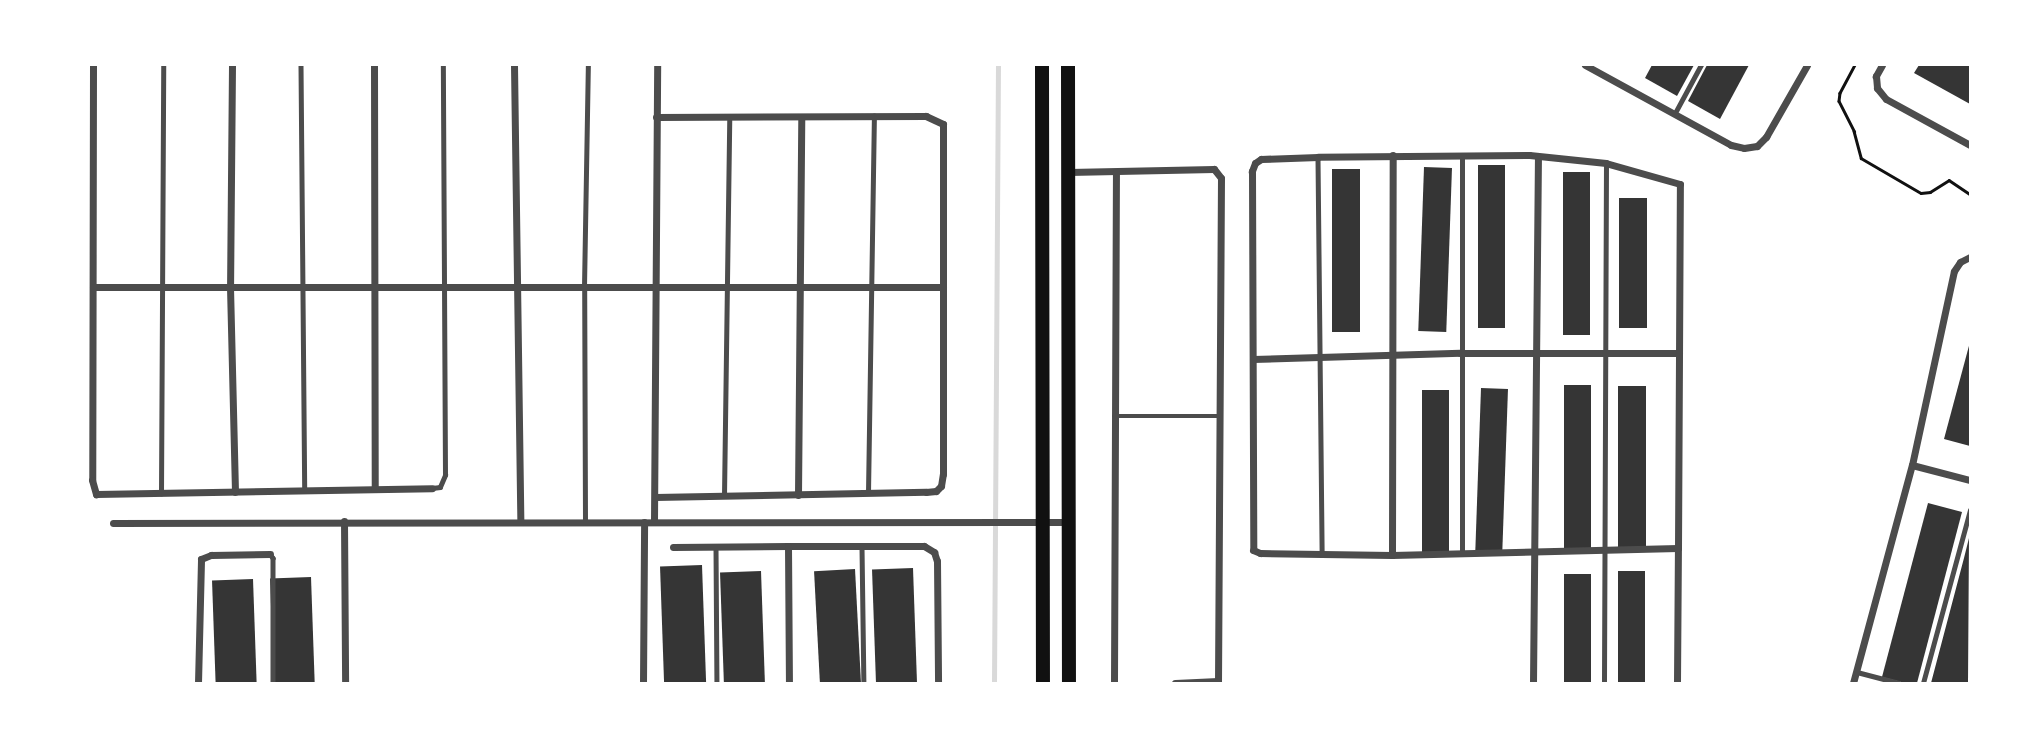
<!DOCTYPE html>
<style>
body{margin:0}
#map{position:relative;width:2035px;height:748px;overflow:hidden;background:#fff;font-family:"Space Grotesk",sans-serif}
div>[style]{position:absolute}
.stream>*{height:5px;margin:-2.5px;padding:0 2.5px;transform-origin:2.5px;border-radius:2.5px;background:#d9d9d9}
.building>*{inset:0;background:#353535;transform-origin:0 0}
.path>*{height:2.5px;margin:-1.25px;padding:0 1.25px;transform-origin:1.25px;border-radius:1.25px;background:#111}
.service>*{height:4.5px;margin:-2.25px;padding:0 2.25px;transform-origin:2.25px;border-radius:2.25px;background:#4c4c4c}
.minor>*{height:7px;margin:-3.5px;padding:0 3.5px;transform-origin:3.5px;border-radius:3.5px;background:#4c4c4c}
.secondary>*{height:14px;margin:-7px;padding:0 7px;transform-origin:7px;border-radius:7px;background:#111}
span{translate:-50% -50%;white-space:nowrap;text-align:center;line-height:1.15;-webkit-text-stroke:6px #fff;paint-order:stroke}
.frame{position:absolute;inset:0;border:66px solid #fff;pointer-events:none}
</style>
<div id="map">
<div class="stream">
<div style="left:994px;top:683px;width:618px;rotate:-89.63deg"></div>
</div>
<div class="building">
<div style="clip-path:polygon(1652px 65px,1694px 65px,1677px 96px,1645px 78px)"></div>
<div style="clip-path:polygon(1707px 65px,1749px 65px,1720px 119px,1688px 101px)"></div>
<div style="clip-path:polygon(1919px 65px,1970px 65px,1970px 104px,1914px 73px)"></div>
<div style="left:1478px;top:165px;width:27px;height:163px"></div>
<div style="left:1424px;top:167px;width:28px;height:164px;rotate:2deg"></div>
<div style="left:1332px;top:169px;width:28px;height:163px"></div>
<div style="left:1563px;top:172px;width:27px;height:163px"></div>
<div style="left:1619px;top:198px;width:28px;height:130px"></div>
<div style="clip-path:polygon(1970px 342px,1970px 446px,1944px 439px)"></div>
<div style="left:1564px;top:385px;width:27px;height:163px"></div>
<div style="left:1618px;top:386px;width:28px;height:163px"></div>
<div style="left:1481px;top:388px;width:27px;height:164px;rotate:2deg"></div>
<div style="left:1422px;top:390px;width:27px;height:163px"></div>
<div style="clip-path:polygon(1928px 503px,1962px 512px,1917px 683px,1905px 683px,1882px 677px)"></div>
<div style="clip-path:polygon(1969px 538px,1968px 683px,1931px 683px,1964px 558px)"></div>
<div style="left:702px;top:565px;width:118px;height:42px;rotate:88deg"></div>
<div style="left:913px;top:568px;width:115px;height:41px;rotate:88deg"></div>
<div style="left:855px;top:569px;width:114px;height:41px;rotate:87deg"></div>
<div style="left:761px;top:571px;width:112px;height:41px;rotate:88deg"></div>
<div style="left:1618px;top:571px;width:27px;height:112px"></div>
<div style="left:1564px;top:574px;width:27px;height:109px"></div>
<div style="left:311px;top:577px;width:106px;height:41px;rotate:88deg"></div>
<div style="left:253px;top:579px;width:104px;height:41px;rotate:88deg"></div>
</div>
<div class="path">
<div style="left:1855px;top:65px;width:32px;rotate:118deg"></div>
<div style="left:1840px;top:93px;width:8px;rotate:97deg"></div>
<div style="left:1839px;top:101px;width:34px;rotate:63deg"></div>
<div style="left:1854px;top:131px;width:28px;rotate:75deg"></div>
<div style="left:1861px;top:158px;width:69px;rotate:30.3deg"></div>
<div style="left:1921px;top:193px;width:9px;rotate:-6deg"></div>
<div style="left:1930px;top:192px;width:22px;rotate:-32deg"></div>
<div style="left:1949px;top:180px;width:25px;rotate:34deg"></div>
</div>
<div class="service">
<div style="left:301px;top:65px;width:426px;rotate:89.5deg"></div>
<div style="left:1675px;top:113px;width:55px;rotate:-61.6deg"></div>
<div style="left:1318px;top:158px;width:396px;rotate:89.4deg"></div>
<div style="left:1114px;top:416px;width:106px"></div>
<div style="left:432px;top:488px;width:8px;rotate:-7deg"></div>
<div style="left:440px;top:487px;width:13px;rotate:-67deg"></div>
<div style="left:445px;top:475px;width:410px;rotate:-90.3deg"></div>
<div style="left:868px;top:493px;width:377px;rotate:-89.1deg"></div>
<div style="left:161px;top:494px;width:429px;rotate:-89.7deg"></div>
<div style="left:724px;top:496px;width:379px;rotate:-89.2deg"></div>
<div style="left:585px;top:522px;width:235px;rotate:-90.2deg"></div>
<div style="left:584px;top:287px;width:222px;rotate:-89deg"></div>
<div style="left:716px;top:547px;width:136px;rotate:89.6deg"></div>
<div style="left:862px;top:547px;width:136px;rotate:89.2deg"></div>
<div style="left:1462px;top:553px;width:397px;rotate:-90deg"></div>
<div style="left:270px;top:554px;width:5px;rotate:53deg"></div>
<div style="left:273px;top:558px;width:125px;rotate:90deg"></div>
<div style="left:1857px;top:672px;width:43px;rotate:14.7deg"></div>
<div style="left:1604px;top:683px;width:520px;rotate:-89.78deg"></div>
<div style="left:1923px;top:683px;width:179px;rotate:-74.8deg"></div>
</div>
<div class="minor">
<div style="left:93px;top:65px;width:415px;rotate:90.1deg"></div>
<div style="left:92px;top:480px;width:15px;rotate:74deg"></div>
<div style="left:96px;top:494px;width:336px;rotate:-1deg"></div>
<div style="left:232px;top:65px;width:222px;rotate:90.5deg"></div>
<div style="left:230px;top:287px;width:205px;rotate:88.6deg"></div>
<div style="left:374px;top:65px;width:424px;rotate:89.9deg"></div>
<div style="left:514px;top:65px;width:457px;rotate:89.2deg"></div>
<div style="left:1585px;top:65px;width:166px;rotate:28.7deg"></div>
<div style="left:1731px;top:145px;width:13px;rotate:13deg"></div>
<div style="left:1744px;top:148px;width:13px;rotate:-9deg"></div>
<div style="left:1757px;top:146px;width:13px;rotate:-45deg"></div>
<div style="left:1766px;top:137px;width:83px;rotate:-60.3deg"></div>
<div style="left:1882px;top:65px;width:13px;rotate:119deg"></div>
<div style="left:1876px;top:76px;width:12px;rotate:85deg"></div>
<div style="left:1877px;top:88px;width:14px;rotate:51deg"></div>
<div style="left:1886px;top:99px;width:96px;rotate:28.7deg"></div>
<div style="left:1069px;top:172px;width:145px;rotate:-1.2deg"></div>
<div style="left:1214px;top:169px;width:11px;rotate:52deg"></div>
<div style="left:1221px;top:178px;width:505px;rotate:90.34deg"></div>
<div style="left:93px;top:287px;width:850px"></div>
<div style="left:1253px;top:359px;width:207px;rotate:-1.7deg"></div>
<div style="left:1460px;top:353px;width:219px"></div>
<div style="left:1912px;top:465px;width:60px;rotate:14.5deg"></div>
<div style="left:798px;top:495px;width:378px;rotate:-89.5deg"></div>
<div style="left:655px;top:497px;width:271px;rotate:-1.1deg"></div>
<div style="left:926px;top:492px;width:10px;rotate:-6deg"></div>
<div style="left:936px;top:491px;width:7px;rotate:-45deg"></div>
<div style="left:941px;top:486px;width:12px;rotate:-81deg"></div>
<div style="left:943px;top:474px;width:350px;rotate:-90deg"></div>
<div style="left:943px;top:124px;width:19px;rotate:-155deg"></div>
<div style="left:926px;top:116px;width:270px;rotate:179.8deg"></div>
<div style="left:344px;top:521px;width:162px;rotate:89.6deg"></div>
<div style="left:654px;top:522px;width:457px;rotate:-89.6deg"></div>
<div style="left:113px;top:523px;width:955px;rotate:-0.06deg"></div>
<div style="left:788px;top:546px;width:136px"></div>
<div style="left:924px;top:546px;width:12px;rotate:31deg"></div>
<div style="left:934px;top:552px;width:9px;rotate:72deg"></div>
<div style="left:937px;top:561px;width:122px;rotate:89.5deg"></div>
<div style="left:673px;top:547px;width:115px;rotate:-0.5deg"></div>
<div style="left:788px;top:546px;width:137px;rotate:89.6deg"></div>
<div style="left:1392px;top:555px;width:400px;rotate:-89.9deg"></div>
<div style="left:198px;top:683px;width:124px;rotate:-88.6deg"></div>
<div style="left:201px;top:559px;width:11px;rotate:-22deg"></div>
<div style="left:211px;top:555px;width:59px;rotate:-1deg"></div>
<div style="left:643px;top:683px;width:161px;rotate:-89.6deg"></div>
<div style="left:1114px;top:683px;width:511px;rotate:-89.78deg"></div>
<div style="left:1175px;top:683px;width:43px;rotate:-2.7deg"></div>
<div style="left:1533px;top:683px;width:526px;rotate:-89.46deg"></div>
<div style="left:1677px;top:683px;width:135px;rotate:-89.6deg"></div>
<div style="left:1678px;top:548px;width:364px;rotate:-89.7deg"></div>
<div style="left:1680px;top:184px;width:77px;rotate:-164.2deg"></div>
<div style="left:1606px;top:163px;width:77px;rotate:-174.1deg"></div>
<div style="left:1529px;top:155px;width:211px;rotate:179.5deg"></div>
<div style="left:1318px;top:157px;width:57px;rotate:178deg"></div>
<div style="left:1261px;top:159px;width:7px;rotate:146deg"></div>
<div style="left:1255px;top:163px;width:9px;rotate:111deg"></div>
<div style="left:1252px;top:171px;width:379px;rotate:89.8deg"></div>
<div style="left:1253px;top:550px;width:8px;rotate:23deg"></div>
<div style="left:1260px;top:553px;width:132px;rotate:0.9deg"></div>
<div style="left:1392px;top:555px;width:286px;rotate:-1.4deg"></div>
<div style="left:1853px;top:683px;width:226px;rotate:-74.9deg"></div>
<div style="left:1912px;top:465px;width:198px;rotate:-77.8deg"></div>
<div style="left:1954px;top:271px;width:11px;rotate:-56deg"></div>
<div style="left:1960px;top:262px;width:11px;rotate:-27deg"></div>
</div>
<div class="secondary">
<div style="left:1042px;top:65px;width:618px;rotate:89.91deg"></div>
<div style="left:1068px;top:65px;width:618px;rotate:89.91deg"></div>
</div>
<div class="frame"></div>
</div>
